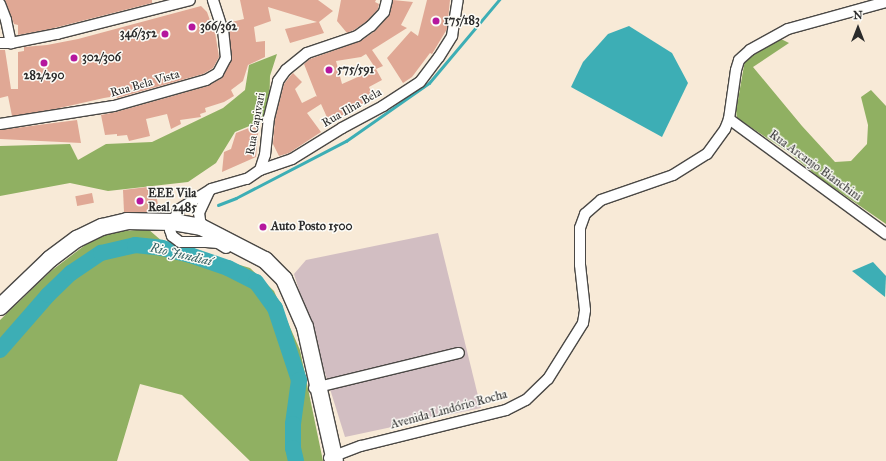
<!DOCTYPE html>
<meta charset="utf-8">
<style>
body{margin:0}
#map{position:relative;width:886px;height:461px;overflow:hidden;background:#f8ead7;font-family:"IM FELL Great Primer",serif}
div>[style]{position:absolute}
.industrial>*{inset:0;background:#d2bec2}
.forest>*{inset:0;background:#90b062}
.water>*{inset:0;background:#3daeb5}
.stream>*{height:2.5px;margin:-1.25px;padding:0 1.25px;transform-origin:1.25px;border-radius:1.25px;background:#3daeb5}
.river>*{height:16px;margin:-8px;padding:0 8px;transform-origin:8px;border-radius:8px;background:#3daeb5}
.building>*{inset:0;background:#e0a895;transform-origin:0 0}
.roads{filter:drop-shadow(1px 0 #4a4845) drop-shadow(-1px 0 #4a4845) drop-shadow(0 1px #4a4845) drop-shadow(0 -1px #4a4845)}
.street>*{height:10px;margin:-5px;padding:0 5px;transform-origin:5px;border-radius:5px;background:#fff}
.primary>*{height:16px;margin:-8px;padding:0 8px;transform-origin:8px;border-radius:8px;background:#fff}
.dots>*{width:11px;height:11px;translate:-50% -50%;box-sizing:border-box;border:2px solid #fdfcf7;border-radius:50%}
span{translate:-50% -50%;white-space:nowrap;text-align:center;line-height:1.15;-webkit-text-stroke:3px #fdfcf7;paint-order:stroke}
.poi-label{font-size:12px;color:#2b2b2b;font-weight:700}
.left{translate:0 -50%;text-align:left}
.right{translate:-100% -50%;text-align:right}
.street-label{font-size:12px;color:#2b2b2b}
.water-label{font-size:13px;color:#325f62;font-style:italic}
.north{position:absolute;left:838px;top:8px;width:40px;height:40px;-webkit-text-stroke:3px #fdfcf7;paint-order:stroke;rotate:0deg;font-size:11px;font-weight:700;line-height:16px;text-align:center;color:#2b2b2b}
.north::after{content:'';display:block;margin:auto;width:14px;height:18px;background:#2b2b2b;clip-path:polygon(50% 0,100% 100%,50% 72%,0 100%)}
</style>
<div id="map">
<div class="industrial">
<div style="clip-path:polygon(438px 233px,481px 408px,345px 437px,294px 274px,306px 260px)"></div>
</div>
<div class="forest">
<div style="clip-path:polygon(781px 39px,789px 43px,753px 67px,802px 126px,835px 162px,851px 161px,867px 144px,868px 125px,861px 97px,871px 90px,886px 106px,886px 224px,821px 179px,788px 152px,737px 118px,736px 111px,745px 60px)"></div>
<div style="clip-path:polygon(277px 54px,270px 76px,269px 118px,235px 132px,216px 163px,188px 182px,108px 191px,70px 183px,0 196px,0 146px,70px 144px,78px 160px,106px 144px,152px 142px,223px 108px,245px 90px,249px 65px)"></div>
<div style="clip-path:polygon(148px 229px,163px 242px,250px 268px,274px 291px,300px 350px,323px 461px,250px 461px,182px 395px,140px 384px,117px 461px,0 461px,0 320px,51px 271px,101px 233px)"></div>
</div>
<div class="water">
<div style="clip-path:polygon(629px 26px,672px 53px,688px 83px,662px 137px,571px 87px,583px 62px,608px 34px)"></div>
<div style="clip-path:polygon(873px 262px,886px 276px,885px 297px,852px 271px)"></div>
</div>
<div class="stream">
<div style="left:218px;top:205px;width:19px;rotate:-21deg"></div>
<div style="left:236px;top:198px;width:124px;rotate:-27.4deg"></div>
<div style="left:346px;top:141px;width:101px;rotate:-34.9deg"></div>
<div style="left:429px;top:83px;width:109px;rotate:-49.9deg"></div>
<div style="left:135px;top:245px;width:12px;rotate:-24deg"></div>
</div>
<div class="river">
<div style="left:0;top:350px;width:73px;rotate:-48.9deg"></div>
<div style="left:48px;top:295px;width:32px;rotate:-44deg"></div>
<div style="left:71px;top:273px;width:36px;rotate:-34deg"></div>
<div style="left:101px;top:253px;width:35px;rotate:-13deg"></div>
<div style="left:135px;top:245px;width:27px;rotate:6deg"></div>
<div style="left:162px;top:248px;width:29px;rotate:14deg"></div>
<div style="left:190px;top:255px;width:40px;rotate:18.9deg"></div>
<div style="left:228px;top:268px;width:31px;rotate:27deg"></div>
<div style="left:256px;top:282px;width:32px;rotate:54deg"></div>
<div style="left:275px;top:308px;width:76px;rotate:71.6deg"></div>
<div style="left:299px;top:380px;width:44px;rotate:97.8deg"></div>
<div style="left:293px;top:424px;width:24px;rotate:90deg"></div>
<div style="left:293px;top:448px;width:13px;rotate:77deg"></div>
</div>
<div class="building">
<div style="clip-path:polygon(5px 0,152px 0,152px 3px,50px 29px,18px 35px,18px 25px,14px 24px)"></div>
<div style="clip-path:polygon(240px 0,318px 0,333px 11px,319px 22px,324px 33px,290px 43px,285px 29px,317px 22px,268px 7px,271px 21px,254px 27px,256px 42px,265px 41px,265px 57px,248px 65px,243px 81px,231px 90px,234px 96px,224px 102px,205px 108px,206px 112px,200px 114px,201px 117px,180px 120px,181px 124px,171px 129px,167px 114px,146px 119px,150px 136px,129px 141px,127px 135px,117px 136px,117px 134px,105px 135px,101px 115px,116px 112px,208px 86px,222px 78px,232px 58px,227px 23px,244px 19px)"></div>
<div style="clip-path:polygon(341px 0,376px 0,375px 2px,379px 4px,378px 9px,367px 21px,354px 30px,347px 33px,337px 21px)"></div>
<div style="clip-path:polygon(evenodd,393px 0,413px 2px,401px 25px,407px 28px,372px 50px,383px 66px,376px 69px,382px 80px,369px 87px,374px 99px,354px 107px,330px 124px,321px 104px,307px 113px,321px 132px,289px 153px,279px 156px,273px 144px,275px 119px,284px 84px,291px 75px,293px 73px,302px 82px,295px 89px,302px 103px,316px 96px,317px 97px,304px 64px,310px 59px,361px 41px,375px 31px,389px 16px,393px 0,366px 54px,376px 69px,342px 84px,336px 61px,361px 57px,366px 54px)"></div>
<div style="clip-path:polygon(427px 0,450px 0,447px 29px,432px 54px,430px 53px,412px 77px,403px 83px,387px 58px,411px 31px,418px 36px)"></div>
<div style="clip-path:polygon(201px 6px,207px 12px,212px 26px,214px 26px,219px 57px,213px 68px,203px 74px,117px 98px,116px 96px,104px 98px,55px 109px,12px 116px,8px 96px,0 98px,0 50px,5px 50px,11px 89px,18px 89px,18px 52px,24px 51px,24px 47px,47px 45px,78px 39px)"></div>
<div style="clip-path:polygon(77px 120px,81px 143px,0 139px,0 130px)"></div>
<div style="clip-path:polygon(259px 124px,256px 157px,222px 172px,224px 152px,231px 149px,236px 133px)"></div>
<div style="clip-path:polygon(155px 186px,159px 212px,124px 212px,123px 190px)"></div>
<div style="left:92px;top:193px;width:10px;height:17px;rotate:79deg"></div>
</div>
<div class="roads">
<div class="street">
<div style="left:0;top:4px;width:17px;rotate:69deg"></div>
<div style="left:6px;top:20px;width:24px;rotate:78deg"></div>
<div style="left:0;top:43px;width:11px"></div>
<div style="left:11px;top:43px;width:47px;rotate:-11.1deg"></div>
<div style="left:57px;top:34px;width:137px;rotate:-14.3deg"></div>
<div style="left:729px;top:119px;width:195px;rotate:36.2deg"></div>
<div style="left:0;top:124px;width:115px;rotate:-9deg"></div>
<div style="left:114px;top:106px;width:96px;rotate:-15.8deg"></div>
<div style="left:206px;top:80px;width:14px;rotate:-30deg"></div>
<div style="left:218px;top:73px;width:17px;rotate:-62deg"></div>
<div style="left:226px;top:58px;width:27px;rotate:-96deg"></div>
<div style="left:223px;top:31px;width:33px;rotate:-108deg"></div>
<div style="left:260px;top:170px;width:16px;rotate:-72deg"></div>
<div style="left:265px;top:155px;width:37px;rotate:-84deg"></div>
<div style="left:269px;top:118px;width:38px;rotate:-76deg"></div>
<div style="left:278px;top:81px;width:14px;rotate:-54deg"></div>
<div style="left:286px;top:70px;width:27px;rotate:-39deg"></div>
<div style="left:307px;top:53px;width:53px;rotate:-18.8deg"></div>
<div style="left:357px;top:36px;width:17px;rotate:-36deg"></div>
<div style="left:371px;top:26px;width:19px;rotate:-47deg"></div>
<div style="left:384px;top:12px;width:12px;rotate:-76deg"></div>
<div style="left:201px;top:227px;width:14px;rotate:-98deg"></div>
<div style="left:199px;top:213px;width:23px;rotate:-65deg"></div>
<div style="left:226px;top:248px;width:9px;rotate:-148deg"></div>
<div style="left:218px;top:243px;width:12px;rotate:-175deg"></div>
<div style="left:206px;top:242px;width:26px;rotate:180deg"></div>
<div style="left:180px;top:242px;width:10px;rotate:-143deg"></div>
<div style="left:172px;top:236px;width:6px;rotate:-108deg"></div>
<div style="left:170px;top:230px;width:22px;rotate:-68deg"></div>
<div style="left:178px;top:210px;width:39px;rotate:-32deg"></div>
<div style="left:211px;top:189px;width:37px;rotate:-16deg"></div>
<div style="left:247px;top:179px;width:16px;rotate:-35deg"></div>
<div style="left:260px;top:170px;width:34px;rotate:-19deg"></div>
<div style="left:292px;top:159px;width:59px;rotate:-31.8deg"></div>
<div style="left:342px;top:128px;width:47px;rotate:-28.2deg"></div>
<div style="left:383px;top:106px;width:44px;rotate:-33deg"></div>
<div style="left:420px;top:82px;width:31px;rotate:-53deg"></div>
<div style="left:439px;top:57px;width:25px;rotate:-58deg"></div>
<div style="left:452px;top:36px;width:36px;rotate:-81deg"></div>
<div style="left:314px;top:388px;width:149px;rotate:-13.6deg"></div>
<div style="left:329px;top:458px;width:34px;rotate:-21deg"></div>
<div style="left:361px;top:446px;width:149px;rotate:-13.9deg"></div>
<div style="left:506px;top:410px;width:22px;rotate:-27deg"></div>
<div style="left:526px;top:400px;width:30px;rotate:-44deg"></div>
<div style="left:548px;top:379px;width:66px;rotate:-58deg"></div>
<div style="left:583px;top:323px;width:13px;rotate:-81deg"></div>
<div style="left:585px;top:310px;width:45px;rotate:-96.3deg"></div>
<div style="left:580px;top:265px;width:37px;rotate:-90deg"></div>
<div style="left:580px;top:228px;width:15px;rotate:-70deg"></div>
<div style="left:585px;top:214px;width:21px;rotate:-41deg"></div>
<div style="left:601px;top:200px;width:76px;rotate:-19.1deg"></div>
<div style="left:673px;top:175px;width:40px;rotate:-32deg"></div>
<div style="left:707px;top:154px;width:31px;rotate:-54deg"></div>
<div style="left:725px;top:129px;width:11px;rotate:-68deg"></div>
<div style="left:729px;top:119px;width:49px;rotate:-81.9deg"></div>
<div style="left:736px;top:70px;width:10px;rotate:-73deg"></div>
<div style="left:739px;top:60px;width:15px;rotate:-42deg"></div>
<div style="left:750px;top:50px;width:43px;rotate:-28.9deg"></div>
<div style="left:788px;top:29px;width:102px;rotate:-15.4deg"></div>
</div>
<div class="primary">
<div style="left:0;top:307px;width:69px;rotate:-43.8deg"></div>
<div style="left:50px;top:259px;width:34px;rotate:-37deg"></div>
<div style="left:77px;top:239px;width:28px;rotate:-26deg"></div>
<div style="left:102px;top:227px;width:26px;rotate:-13deg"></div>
<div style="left:127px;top:221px;width:46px;rotate:1.2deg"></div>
<div style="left:173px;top:222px;width:28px;rotate:10deg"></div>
<div style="left:201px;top:227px;width:72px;rotate:27.3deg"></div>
<div style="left:265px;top:260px;width:27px;rotate:45deg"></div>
<div style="left:284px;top:279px;width:52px;rotate:66.4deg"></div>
<div style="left:305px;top:327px;width:137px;rotate:77.4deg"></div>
</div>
</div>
<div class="dots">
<div style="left:436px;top:21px;background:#b5179e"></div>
<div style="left:192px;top:27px;background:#b5179e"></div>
<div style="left:165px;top:34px;background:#b5179e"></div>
<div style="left:74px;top:58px;background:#b5179e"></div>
<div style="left:44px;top:63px;background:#b5179e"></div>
<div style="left:329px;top:70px;background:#b5179e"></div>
<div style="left:140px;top:201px;background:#b5179e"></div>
<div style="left:263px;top:227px;background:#b5179e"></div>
</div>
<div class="poi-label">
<span class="left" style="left:444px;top:21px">175/183</span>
<span class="left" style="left:200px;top:27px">366/362</span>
<span class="right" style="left:157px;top:34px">346/352</span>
<span class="left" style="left:82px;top:58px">302/306</span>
<span class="left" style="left:337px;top:70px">575/591</span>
<span style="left:44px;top:76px">282/290</span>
<span class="left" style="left:148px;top:201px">EEE Vila<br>Real 2485</span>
<span class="left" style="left:271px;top:227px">Auto Posto 1500</span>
</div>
<div class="street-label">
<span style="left:145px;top:84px;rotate:-16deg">Rua Bela Vista</span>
<span style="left:352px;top:108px;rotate:-30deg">Rua Ilha Bela</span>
<span style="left:256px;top:124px;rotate:-80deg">Rua Capivari</span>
<span style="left:815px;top:166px;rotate:36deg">Rua Arcanjo Bianchini</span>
<span style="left:449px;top:410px;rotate:-15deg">Avenida Lindório Rocha</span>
</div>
<div class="water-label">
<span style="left:181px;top:255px;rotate:13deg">Rio Jundiaí</span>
</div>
<div class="north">N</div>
</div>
